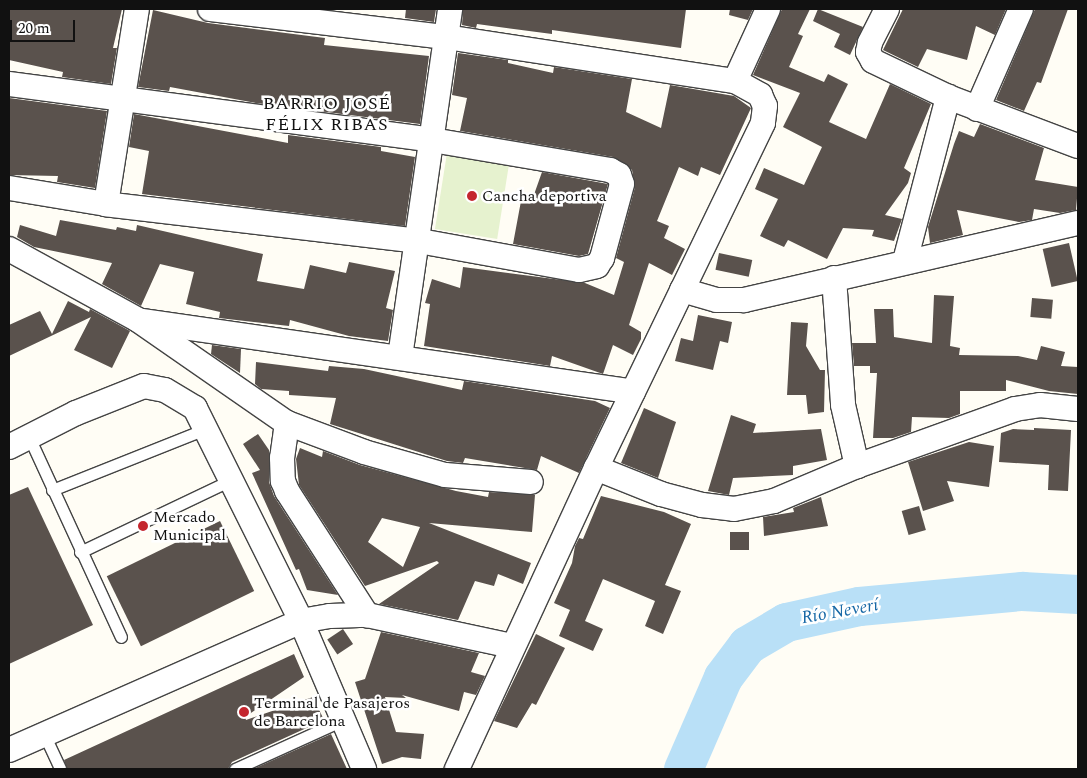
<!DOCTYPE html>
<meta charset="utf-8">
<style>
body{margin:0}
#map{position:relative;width:1087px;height:778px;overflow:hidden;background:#fffdf5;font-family:Spectral,serif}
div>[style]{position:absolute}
.pitch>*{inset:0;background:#e6f2cf;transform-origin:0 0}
.river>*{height:39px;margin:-19.5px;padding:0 19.5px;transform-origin:19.5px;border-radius:19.5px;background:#b9e0f7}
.building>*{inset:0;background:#5a524d;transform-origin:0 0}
.roads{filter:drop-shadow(1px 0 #444) drop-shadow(-1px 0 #444) drop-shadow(0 1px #444) drop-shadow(0 -1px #444)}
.service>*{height:11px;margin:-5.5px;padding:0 5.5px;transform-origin:5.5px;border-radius:5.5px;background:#fff}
.minor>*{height:24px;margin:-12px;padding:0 12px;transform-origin:12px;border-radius:12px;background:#fff}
.dots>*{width:14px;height:14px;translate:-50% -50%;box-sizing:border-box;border:2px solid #fff;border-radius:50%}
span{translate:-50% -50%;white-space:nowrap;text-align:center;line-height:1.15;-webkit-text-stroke:5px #fff;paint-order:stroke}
.poi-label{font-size:16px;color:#111}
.left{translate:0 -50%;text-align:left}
.neighbourhood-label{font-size:18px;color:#111;letter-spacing:1px}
.water-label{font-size:18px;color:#1768a6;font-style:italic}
.frame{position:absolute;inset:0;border:10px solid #111;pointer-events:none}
.scale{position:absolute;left:10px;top:20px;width:65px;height:22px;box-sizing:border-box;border:2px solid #111;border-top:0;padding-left:6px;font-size:15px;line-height:18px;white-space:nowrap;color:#111;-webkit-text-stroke:4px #fff;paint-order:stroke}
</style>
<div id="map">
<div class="pitch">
<div style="left:447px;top:153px;width:63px;height:77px;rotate:9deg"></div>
</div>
<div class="river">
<div style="left:683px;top:769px;width:100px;rotate:-66.5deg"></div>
<div style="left:723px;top:677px;width:40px;rotate:-53deg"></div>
<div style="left:747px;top:645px;width:45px;rotate:-30.5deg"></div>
<div style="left:786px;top:622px;width:75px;rotate:-12.4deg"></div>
<div style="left:859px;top:606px;width:164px;rotate:-5.3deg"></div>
<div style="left:1022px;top:591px;width:56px;rotate:3.1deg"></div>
</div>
<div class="building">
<div style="clip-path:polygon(9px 9px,122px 9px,113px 48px,117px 48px,111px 84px,62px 77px,63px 72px,9px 60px)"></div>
<div style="clip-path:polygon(406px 9px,436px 9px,434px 22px,405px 18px)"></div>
<div style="clip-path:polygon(463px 9px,686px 9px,681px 48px,552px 30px,552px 34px,477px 24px,476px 28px,462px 25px)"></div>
<div style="clip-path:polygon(730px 9px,753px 9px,748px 20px,729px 15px)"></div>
<div style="clip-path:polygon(782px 9px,810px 9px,798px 34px,803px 36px,789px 67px,824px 82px,828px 74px,848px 84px,829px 122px,866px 139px,890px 84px,931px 104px,904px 168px,911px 173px,908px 183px,885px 215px,902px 219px,894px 241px,872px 236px,874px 230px,843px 228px,827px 259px,788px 240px,784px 247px,760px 236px,778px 199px,755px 189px,764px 168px,804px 185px,822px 147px,783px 127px,800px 93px,753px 75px)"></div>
<div style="clip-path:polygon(818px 9px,863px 27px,850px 55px,834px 47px,840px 34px,813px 21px)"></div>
<div style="clip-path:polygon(903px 9px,1006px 9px,995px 35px,976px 26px,967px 60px,927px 49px,918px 67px,883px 50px)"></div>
<div style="clip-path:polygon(1035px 9px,1068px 9px,1041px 83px,1037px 82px,1024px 111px,996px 100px)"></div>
<div style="clip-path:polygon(153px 10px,208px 23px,325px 38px,324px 45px,429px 56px,420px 124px,256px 103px,170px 87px,169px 91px,138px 87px)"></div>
<div style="clip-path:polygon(458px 53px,508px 60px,508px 63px,553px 73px,554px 67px,632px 79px,626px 112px,661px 128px,670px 85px,734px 96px,751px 108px,720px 175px,701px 167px,698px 176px,679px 167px,657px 221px,669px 226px,664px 238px,685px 249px,672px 275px,649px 263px,629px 325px,641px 332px,641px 339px,633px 355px,613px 345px,603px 374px,552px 356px,550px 366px,424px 346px,430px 304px,425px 303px,432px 279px,460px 288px,463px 267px,585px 283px,614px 295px,624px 262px,616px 258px,635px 187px,632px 170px,613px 157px,460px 131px,467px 98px,452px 95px)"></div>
<div style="clip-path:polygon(9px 98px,107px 111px,95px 188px,57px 182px,58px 176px,9px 175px)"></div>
<div style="clip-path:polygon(134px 114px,288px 143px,288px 135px,381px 147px,381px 151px,415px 157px,405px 226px,142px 194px,149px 151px,129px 147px)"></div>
<div style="clip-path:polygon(980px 124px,1044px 148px,1035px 180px,1078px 187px,1076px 210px,1060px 213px,1034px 209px,1032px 220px,1019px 222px,957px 210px,963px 235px,930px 243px,928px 227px,954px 144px,959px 131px,974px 137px)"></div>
<div style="clip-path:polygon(542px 172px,608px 184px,588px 254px,579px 256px,513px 244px,521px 201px,531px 203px)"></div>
<div style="clip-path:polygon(60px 220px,116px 230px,117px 227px,136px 231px,137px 225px,263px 254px,257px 281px,304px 289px,310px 265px,346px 273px,349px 262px,395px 271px,386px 308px,393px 310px,388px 341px,349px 336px,290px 320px,289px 326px,219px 318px,220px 312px,186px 304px,194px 272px,160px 264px,141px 306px,102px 284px,112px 263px,34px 247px,17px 237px,20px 225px,56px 236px)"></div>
<div style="left:1069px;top:243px;width:39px;height:27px;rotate:77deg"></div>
<div style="left:719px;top:253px;width:34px;height:17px;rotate:12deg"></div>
<div style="clip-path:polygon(934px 295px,954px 296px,950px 346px,960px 348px,959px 355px,1018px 356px,1037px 360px,1041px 346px,1065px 352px,1061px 366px,1078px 367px,1078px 394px,1049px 391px,1006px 380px,1006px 391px,960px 391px,960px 414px,949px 418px,912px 417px,911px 432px,893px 438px,873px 438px,877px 373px,870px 373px,870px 366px,854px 366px,852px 343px,876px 343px,874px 309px,893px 309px,894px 337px,932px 343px)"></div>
<div style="left:1032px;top:298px;width:21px;height:19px;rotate:5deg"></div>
<div style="clip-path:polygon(68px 301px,89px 312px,90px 309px,130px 331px,112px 368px,74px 350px,91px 317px,9px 356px,9px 325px,40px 311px,52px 334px)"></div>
<div style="clip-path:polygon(698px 315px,732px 322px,728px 343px,720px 341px,713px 370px,675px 361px,681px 338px,693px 341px)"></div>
<div style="clip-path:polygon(791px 322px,808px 323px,806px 346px,820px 370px,825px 370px,824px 412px,808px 414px,806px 395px,787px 395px)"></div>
<div style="clip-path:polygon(212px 345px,241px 349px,240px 373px,211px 354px)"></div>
<div style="clip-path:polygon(256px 362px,328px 371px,329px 366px,364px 369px,462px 390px,464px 381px,595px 401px,610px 408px,579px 473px,541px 456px,537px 470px,465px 458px,463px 463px,447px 461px,330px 424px,336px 398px,289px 395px,289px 391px,261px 389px,255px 384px)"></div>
<div style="clip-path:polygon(644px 408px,676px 422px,658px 478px,621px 463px)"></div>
<div style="clip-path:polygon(731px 415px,756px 424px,753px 433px,821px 429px,827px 460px,793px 466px,793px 475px,733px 478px,729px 495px,708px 491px)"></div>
<div style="clip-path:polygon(1034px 428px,1071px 430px,1068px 491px,1048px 490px,1049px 465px,999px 462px,1001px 433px,1013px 429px,1034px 430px)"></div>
<div style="clip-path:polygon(258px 434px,269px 450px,269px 482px,274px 496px,338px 595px,307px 590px,299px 569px,296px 570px,252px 473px,260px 470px,243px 444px)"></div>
<div style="clip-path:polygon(969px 442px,994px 446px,989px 487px,947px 481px,954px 501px,923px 511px,908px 462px)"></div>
<div style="clip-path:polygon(evenodd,300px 448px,322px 457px,323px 451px,360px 465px,456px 491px,488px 497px,489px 492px,535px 495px,532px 532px,429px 523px,531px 563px,523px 584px,498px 574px,494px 586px,475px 581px,458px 620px,379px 604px,439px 563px,437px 561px,365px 586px,299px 485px,296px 459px,300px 448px,382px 518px,420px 527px,403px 567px,368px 542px,382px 518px)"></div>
<div style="clip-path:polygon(28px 487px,93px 625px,9px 664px,9px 495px)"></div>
<div style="clip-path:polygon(601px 496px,664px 512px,691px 524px,665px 585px,681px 591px,663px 634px,645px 626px,655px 601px,603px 579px,585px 621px,603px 629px,593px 651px,559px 636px,570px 610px,554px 603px,572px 563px,575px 546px,579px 538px,583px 539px)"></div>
<div style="clip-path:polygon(821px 497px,828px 526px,764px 536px,763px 517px,794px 512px,793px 508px)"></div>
<div style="left:919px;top:506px;width:25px;height:18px;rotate:74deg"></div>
<div style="left:220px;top:521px;width:78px;height:126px;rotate:64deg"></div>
<div style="left:730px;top:532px;width:19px;height:18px"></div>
<div style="left:343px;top:629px;width:18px;height:19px;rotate:56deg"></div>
<div style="clip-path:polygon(381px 632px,479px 653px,471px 672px,485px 676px,476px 695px,464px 692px,459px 711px,402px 695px,406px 698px,385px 697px,396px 732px,424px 734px,421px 759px,402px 757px,382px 764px,355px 682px,365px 679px)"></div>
<div style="clip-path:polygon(536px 634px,565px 648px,536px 705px,532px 703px,517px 728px,494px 721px)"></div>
<div style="clip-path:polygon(294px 654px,304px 677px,245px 717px,246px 720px,313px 697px,324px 720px,232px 762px,228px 769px,67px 769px,64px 760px)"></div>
<div style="clip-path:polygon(331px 734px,347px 769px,253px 769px)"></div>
</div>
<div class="roads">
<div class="service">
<div style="left:29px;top:437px;width:220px;rotate:65.3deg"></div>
<div style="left:52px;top:490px;width:165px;rotate:-21.7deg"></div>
<div style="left:80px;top:552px;width:167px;rotate:-25.5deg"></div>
<div style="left:44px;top:734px;width:38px;rotate:65deg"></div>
<div style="left:235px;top:769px;width:119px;rotate:-24.4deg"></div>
</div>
<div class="minor">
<div style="left:210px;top:9px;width:238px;rotate:6.8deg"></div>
<div style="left:446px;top:37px;width:292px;rotate:8.7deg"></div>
<div style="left:735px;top:81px;width:29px;rotate:29deg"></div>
<div style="left:760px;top:95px;width:12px;rotate:66deg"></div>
<div style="left:765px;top:106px;width:17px;rotate:97deg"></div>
<div style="left:763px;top:123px;width:383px;rotate:115.8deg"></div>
<div style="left:596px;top:468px;width:332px;rotate:114.8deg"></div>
<div style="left:887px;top:9px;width:38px;rotate:117deg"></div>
<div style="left:870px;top:43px;width:9px;rotate:103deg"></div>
<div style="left:868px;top:52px;width:10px;rotate:61deg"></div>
<div style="left:873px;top:61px;width:83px;rotate:25.6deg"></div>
<div style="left:948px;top:97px;width:139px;rotate:20.7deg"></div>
<div style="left:735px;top:81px;width:79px;rotate:-65.4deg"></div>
<div style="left:9px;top:84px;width:427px;rotate:7.5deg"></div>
<div style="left:432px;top:140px;width:181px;rotate:9.6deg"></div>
<div style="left:610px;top:170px;width:10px;rotate:29deg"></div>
<div style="left:619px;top:175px;width:9px;rotate:72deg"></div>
<div style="left:622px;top:184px;width:77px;rotate:105.1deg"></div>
<div style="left:602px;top:258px;width:9px;rotate:122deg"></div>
<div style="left:597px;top:266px;width:18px;rotate:167deg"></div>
<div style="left:579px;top:270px;width:163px;rotate:-169.7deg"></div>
<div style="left:419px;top:241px;width:315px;rotate:-173.3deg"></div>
<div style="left:106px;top:204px;width:98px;rotate:-170.6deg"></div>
<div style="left:977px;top:109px;width:109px;rotate:-66.3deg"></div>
<div style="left:106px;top:204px;width:197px;rotate:-81deg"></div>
<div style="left:9px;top:249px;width:147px;rotate:28.8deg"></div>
<div style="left:138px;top:320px;width:181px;rotate:34.7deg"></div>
<div style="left:287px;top:423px;width:82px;rotate:20.6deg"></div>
<div style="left:364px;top:452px;width:84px;rotate:15.9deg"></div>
<div style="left:445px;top:475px;width:86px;rotate:4.7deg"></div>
<div style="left:905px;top:261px;width:170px;rotate:-75.3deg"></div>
<div style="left:834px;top:278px;width:127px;rotate:85.9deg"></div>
<div style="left:843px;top:405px;width:63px;rotate:77.1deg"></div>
<div style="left:682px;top:290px;width:36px;rotate:16deg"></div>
<div style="left:717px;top:300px;width:27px"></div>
<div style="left:744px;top:300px;width:343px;rotate:-13deg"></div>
<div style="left:142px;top:321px;width:496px;rotate:8.2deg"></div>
<div style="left:400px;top:357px;width:352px;rotate:-81.8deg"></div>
<div style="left:287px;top:423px;width:35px;rotate:98deg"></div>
<div style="left:282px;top:458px;width:23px;rotate:88deg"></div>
<div style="left:283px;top:481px;width:11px;rotate:68deg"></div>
<div style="left:287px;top:491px;width:148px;rotate:57.2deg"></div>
<div style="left:9px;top:447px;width:75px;rotate:-26.9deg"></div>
<div style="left:76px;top:413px;width:73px;rotate:-21.7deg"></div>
<div style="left:144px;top:386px;width:21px;rotate:11deg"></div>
<div style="left:165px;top:390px;width:35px;rotate:31deg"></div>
<div style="left:195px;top:408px;width:238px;rotate:63.5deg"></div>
<div style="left:301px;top:621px;width:161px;rotate:66.9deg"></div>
<div style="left:596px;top:468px;width:70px;rotate:21.8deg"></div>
<div style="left:661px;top:494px;width:42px;rotate:15deg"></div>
<div style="left:702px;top:505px;width:32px;rotate:7deg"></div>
<div style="left:734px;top:509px;width:41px;rotate:-11.3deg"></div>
<div style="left:774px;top:501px;width:90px;rotate:-22.9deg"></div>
<div style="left:857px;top:466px;width:168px;rotate:-19.8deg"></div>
<div style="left:1015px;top:409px;width:25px;rotate:-9deg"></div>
<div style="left:1040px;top:405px;width:38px;rotate:6deg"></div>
<div style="left:9px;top:750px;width:319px;rotate:-23.8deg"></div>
<div style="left:301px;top:621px;width:29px;rotate:-10deg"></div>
<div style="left:330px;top:616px;width:37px;rotate:-2deg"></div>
<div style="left:367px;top:615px;width:148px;rotate:12.1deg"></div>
</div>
</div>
<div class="dots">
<div style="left:472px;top:196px;background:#c4262e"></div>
<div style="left:143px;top:526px;background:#c4262e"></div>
<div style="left:244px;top:712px;background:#c4262e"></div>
</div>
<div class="poi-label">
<span class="left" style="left:482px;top:196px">Cancha deportiva</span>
<span class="left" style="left:153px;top:526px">Mercado<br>Municipal</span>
<span class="left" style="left:254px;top:712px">Terminal de Pasajeros<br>de Barcelona</span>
</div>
<div class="neighbourhood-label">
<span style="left:327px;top:115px">BARRIO JOSÉ<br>FÉLIX RIBAS</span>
</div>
<div class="water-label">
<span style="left:840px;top:612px;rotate:-10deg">Río Neverí</span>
</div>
<div class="frame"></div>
<div class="scale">20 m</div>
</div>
